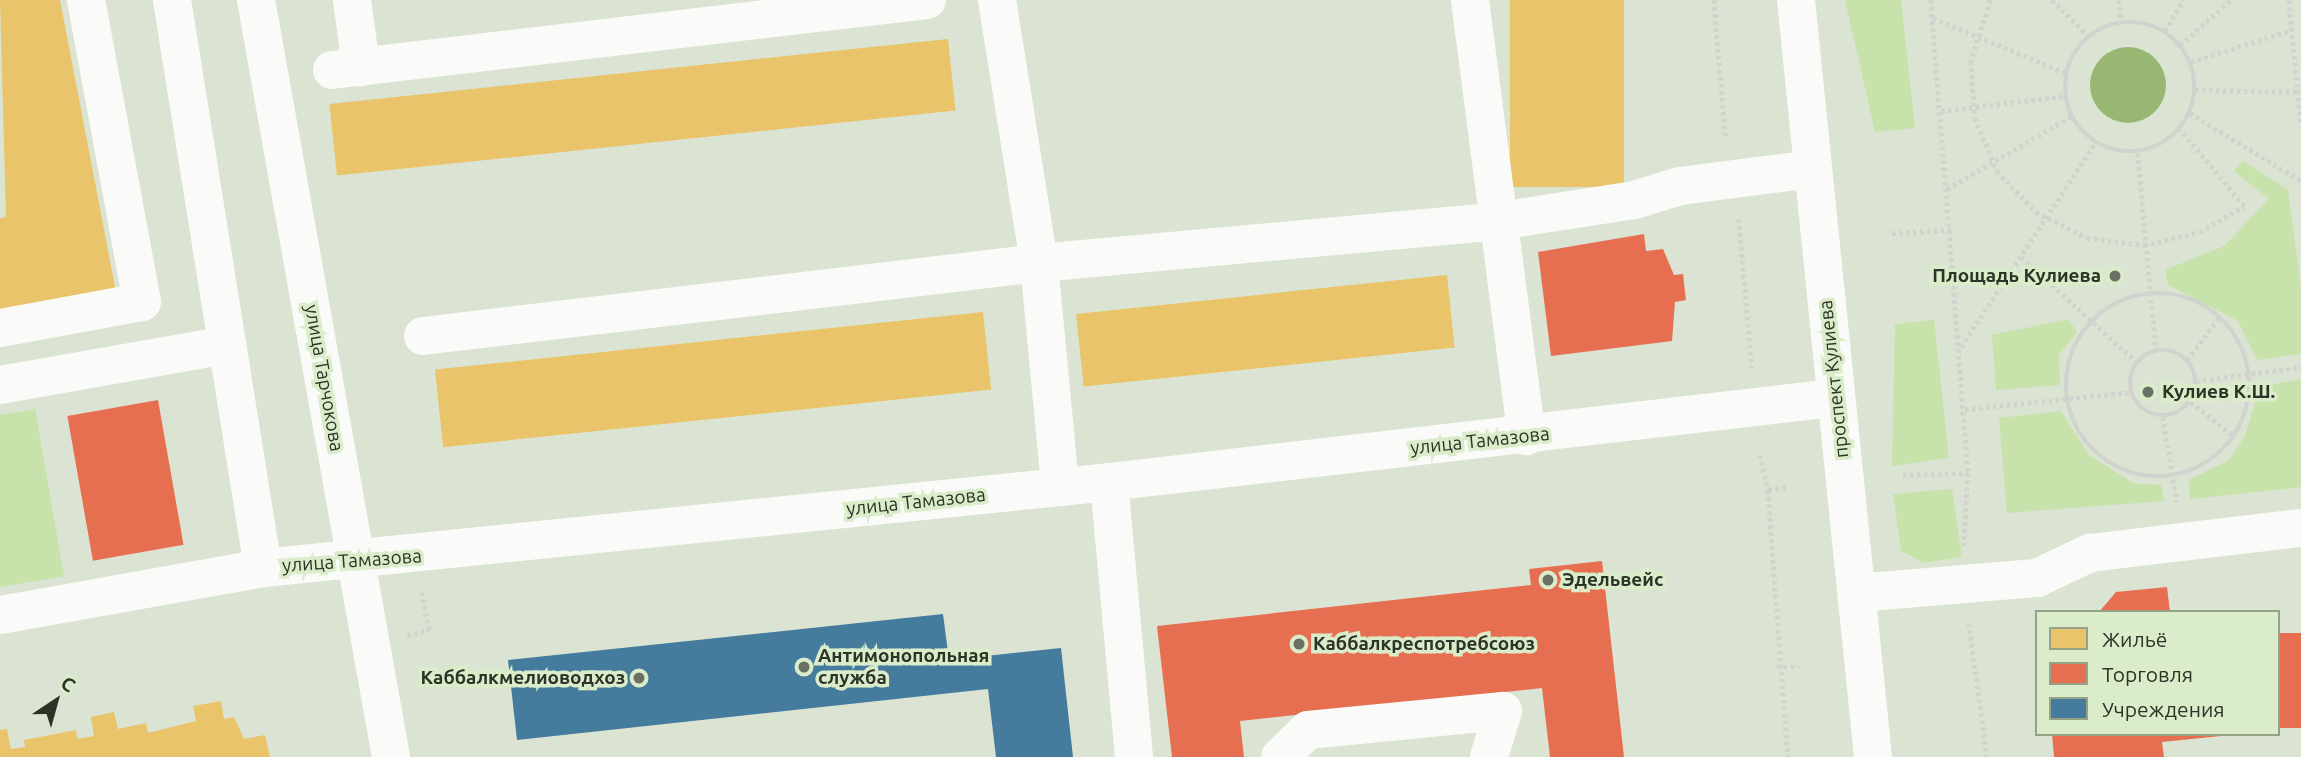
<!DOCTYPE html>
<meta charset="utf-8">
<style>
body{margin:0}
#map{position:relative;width:2301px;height:757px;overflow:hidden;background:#dbe4d2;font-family:Ubuntu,sans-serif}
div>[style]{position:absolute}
.green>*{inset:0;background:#c7e2aa}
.water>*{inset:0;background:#97b772}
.round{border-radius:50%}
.homes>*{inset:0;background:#e9c46a;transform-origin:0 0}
.shops>*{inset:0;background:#e76f51;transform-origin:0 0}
.public>*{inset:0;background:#457b9d}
.path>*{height:4.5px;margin-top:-2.25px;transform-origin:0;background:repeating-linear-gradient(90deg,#d1d3ce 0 3.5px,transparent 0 7px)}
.path>.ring{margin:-2.25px;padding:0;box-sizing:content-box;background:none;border:4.5px solid #d1d3ce;border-radius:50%}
.minor>*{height:38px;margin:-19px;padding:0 19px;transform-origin:19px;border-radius:19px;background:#fafbf8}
.major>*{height:38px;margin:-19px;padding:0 19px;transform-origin:19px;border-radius:19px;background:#fafbf8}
.dots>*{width:19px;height:19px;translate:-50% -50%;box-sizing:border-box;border:4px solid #daecca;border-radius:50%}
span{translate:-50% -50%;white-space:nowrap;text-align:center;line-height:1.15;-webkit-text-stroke:7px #daecca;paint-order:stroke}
.poi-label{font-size:19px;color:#2d3326;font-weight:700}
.right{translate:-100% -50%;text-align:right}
.left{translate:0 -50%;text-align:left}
.street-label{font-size:19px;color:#2d3326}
.legend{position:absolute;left:2035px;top:610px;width:245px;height:126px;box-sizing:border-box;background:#daecca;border:2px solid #95a288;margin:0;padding:9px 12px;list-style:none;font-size:21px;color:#2d3326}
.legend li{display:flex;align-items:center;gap:14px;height:35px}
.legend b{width:35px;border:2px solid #95a288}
.north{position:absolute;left:21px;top:666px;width:70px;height:70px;-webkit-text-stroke:5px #daecca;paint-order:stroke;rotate:36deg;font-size:19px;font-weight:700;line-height:28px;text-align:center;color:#2d3326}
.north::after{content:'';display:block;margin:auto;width:24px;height:32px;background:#2d3326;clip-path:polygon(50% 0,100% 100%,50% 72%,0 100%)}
</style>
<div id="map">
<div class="green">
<div style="clip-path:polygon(1845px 0,1901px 0,1915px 128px,1875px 132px)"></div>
<div style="clip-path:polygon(2243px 161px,2288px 190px,2301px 288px,2301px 354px,2257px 360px,2238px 321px,2168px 285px,2165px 270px,2224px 246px,2269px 199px,2234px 171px)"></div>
<div style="clip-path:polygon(2068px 319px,2077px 332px,2059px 355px,2060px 385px,1996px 390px,1992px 335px)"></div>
<div style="clip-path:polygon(1934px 320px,1949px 458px,1892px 466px,1895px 324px)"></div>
<div style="clip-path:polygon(2301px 379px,2301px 487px,2190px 499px,2189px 480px,2229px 460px,2245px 436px,2260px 387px)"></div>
<div style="clip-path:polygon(35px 409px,64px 576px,0 587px,0 415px)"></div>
<div style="clip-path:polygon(2061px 411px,2089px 455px,2133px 483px,2161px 485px,2164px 501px,2007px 513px,1999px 418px)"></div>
<div style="clip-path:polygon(1952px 489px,1962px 557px,1924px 563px,1901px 551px,1893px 494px)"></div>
</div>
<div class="water">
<div class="round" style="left:2090px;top:47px;width:76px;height:76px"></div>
</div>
<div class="homes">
<div style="clip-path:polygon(0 0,60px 0,116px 292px,0 314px,0 218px,6px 217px)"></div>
<div style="left:1510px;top:0;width:114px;height:187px"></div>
<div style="left:948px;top:39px;width:72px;height:622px;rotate:84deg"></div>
<div style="left:1447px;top:275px;width:73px;height:373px;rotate:84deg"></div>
<div style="left:983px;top:312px;width:78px;height:551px;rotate:84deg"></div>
<div style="clip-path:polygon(221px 701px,224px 719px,234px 717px,244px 739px,265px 735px,270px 757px,0 757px,0 730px,7px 729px,11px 749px,25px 747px,24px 740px,76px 730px,77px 739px,94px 736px,91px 717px,114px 712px,118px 729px,146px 723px,148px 733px,196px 721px,193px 706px)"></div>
</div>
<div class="shops">
<div style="clip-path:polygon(1644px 234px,1646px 251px,1663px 249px,1674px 275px,1683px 274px,1686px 300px,1675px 302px,1672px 341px,1551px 356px,1538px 252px)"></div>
<div style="left:158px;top:400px;width:147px;height:92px;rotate:80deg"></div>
<div style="clip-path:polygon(1602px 561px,1624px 757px,1550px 757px,1542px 688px,1240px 721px,1244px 757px,1172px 757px,1157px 626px,1531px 585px,1529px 569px)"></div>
<div style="clip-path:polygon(2167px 587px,2170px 612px,2099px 612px,2116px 592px)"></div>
<div style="left:2301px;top:633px;width:95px;height:23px;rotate:90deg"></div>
<div style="clip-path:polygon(2052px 734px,2221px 734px,2221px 736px,2162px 742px,2164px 757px,2054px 757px)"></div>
</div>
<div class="public">
<div style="clip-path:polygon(943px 614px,949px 660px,1061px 648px,1073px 757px,996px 757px,988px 689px,517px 740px,508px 660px)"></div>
</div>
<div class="path">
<div style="left:1714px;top:0;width:140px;rotate:85.1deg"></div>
<div style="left:1931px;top:0;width:474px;rotate:85.5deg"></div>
<div style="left:1991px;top:0;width:64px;rotate:108.2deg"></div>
<div style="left:1971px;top:61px;width:57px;rotate:86deg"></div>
<div style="left:1975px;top:118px;width:57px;rotate:67.5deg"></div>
<div style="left:1997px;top:171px;width:57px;rotate:46.4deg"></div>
<div style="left:2036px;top:212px;width:57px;rotate:27deg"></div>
<div style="left:2087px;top:238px;width:57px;rotate:7deg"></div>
<div style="left:2144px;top:245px;width:57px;rotate:-13.1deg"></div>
<div style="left:2200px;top:232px;width:51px;rotate:-30.6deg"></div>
<div style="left:2244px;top:206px;width:99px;rotate:-130.1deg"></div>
<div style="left:2052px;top:0;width:52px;rotate:44.2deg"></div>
<div style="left:2119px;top:0;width:22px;rotate:85deg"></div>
<div style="left:2289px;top:0;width:124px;rotate:84.4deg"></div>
<div style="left:1933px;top:18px;width:144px;rotate:22.5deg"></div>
<div class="ring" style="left:2065px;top:22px;width:125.5px;height:125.5px"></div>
<div style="left:2165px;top:31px;width:36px;rotate:-60deg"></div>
<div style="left:2180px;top:45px;width:68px;rotate:-41.4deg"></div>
<div style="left:2191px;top:62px;width:106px;rotate:-17.6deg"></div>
<div style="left:2195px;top:90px;width:103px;rotate:1.1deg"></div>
<div style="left:1941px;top:111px;width:125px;rotate:-6.9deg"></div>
<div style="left:2190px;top:113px;width:130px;rotate:31.5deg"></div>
<div style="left:2138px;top:153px;width:198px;rotate:84.8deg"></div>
<div style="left:1947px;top:189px;width:145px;rotate:-30.3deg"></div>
<div style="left:1739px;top:219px;width:149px;rotate:85deg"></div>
<div style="left:1892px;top:233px;width:59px;rotate:-2.9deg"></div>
<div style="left:2021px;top:257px;width:156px;rotate:42.2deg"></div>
<div class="ring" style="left:2066px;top:293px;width:179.5px;height:179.5px"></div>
<div style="left:1961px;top:347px;width:244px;rotate:-56.7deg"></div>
<div class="ring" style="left:2130px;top:350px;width:61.5px;height:61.5px"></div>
<div style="left:2187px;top:360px;width:53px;rotate:-52.7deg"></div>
<div style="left:2196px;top:381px;width:106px;rotate:-7.6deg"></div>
<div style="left:2191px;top:402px;width:55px;rotate:38.3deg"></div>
<div style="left:1965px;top:409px;width:167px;rotate:-5.8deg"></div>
<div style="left:2163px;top:417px;width:86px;rotate:80.6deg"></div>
<div style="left:1760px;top:455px;width:36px;rotate:77deg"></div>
<div style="left:1903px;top:475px;width:65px;rotate:-1.8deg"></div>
<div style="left:1968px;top:473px;width:73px;rotate:93.1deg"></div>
<div style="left:1786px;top:488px;width:18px;rotate:174deg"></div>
<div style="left:1768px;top:490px;width:268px;rotate:85.7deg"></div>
<div style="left:1969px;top:623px;width:135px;rotate:82.3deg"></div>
<div style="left:407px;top:635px;width:23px;rotate:-13deg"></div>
<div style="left:429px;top:630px;width:39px;rotate:-102deg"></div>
<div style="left:1777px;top:667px;width:22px"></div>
</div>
<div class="minor">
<div style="left:172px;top:0;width:575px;rotate:80.9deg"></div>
<div style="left:256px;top:0;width:769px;rotate:79.89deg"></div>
<div style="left:352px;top:0;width:68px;rotate:82.3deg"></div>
<div style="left:997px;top:0;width:266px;rotate:80.9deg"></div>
<div style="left:1039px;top:263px;width:225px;rotate:84.6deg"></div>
<div style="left:1470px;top:0;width:440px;rotate:82.6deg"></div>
<div style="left:332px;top:70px;width:599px;rotate:-6.71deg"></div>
<div style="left:0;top:328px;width:144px;rotate:-10.4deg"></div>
<div style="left:142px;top:302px;width:307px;rotate:-100.5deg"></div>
<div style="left:423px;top:336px;width:620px;rotate:-6.76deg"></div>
<div style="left:1039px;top:263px;width:462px;rotate:-5.2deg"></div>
<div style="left:1499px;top:221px;width:137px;rotate:-8.8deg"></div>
<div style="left:1634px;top:200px;width:48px;rotate:-16.9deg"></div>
<div style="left:1680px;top:186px;width:133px;rotate:-7.3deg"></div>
<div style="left:0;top:385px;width:231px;rotate:-10deg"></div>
<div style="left:1109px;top:482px;width:276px;rotate:84.8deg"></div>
<div style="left:1857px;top:593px;width:181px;rotate:-4.8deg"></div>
<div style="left:2037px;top:578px;width:59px;rotate:-25.3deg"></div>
<div style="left:2090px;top:553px;width:212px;rotate:-6.8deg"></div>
<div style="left:0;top:615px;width:267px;rotate:-10.1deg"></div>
<div style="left:263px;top:568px;width:850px;rotate:-5.8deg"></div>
<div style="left:1109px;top:482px;width:730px;rotate:-6.61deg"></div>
<div style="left:1280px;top:757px;width:39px;rotate:-44deg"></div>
<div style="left:1308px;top:730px;width:196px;rotate:-5.6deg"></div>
<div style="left:1503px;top:711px;width:48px;rotate:106.9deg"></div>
</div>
<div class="major">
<div style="left:1796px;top:0;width:761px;rotate:84.19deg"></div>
</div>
<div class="dots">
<div style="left:2115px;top:276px;background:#6a7162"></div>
<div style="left:2148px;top:392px;background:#6a7162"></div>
<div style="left:1548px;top:580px;background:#6a7162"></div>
<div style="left:1299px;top:644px;background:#6a7162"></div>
<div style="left:804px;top:667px;background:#6a7162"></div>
<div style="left:639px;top:678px;background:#6a7162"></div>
</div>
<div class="poi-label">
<span class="right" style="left:2101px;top:276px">Площадь Кулиева</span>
<span class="left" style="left:2162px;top:392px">Кулиев К.Ш.</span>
<span class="left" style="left:1562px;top:580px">Эдельвейс</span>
<span class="left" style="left:1313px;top:644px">Каббалкреспотребсоюз</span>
<span class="left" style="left:818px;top:667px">Антимонопольная<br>служба</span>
<span class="right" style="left:625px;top:678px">Каббалкмелиоводхоз</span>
</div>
<div class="street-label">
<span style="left:324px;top:378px;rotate:80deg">улица Тарчокова</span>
<span style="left:1834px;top:379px;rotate:-96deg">проспект Кулиева</span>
<span style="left:1480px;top:441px;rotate:-6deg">улица Тамазова</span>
<span style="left:916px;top:502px;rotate:-6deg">улица Тамазова</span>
<span style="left:352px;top:561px;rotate:-4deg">улица Тамазова</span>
</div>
<ul class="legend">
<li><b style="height:19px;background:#e9c46a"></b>Жильё</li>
<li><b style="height:19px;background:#e76f51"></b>Торговля</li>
<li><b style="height:19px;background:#457b9d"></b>Учреждения</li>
</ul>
<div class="north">С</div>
</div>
